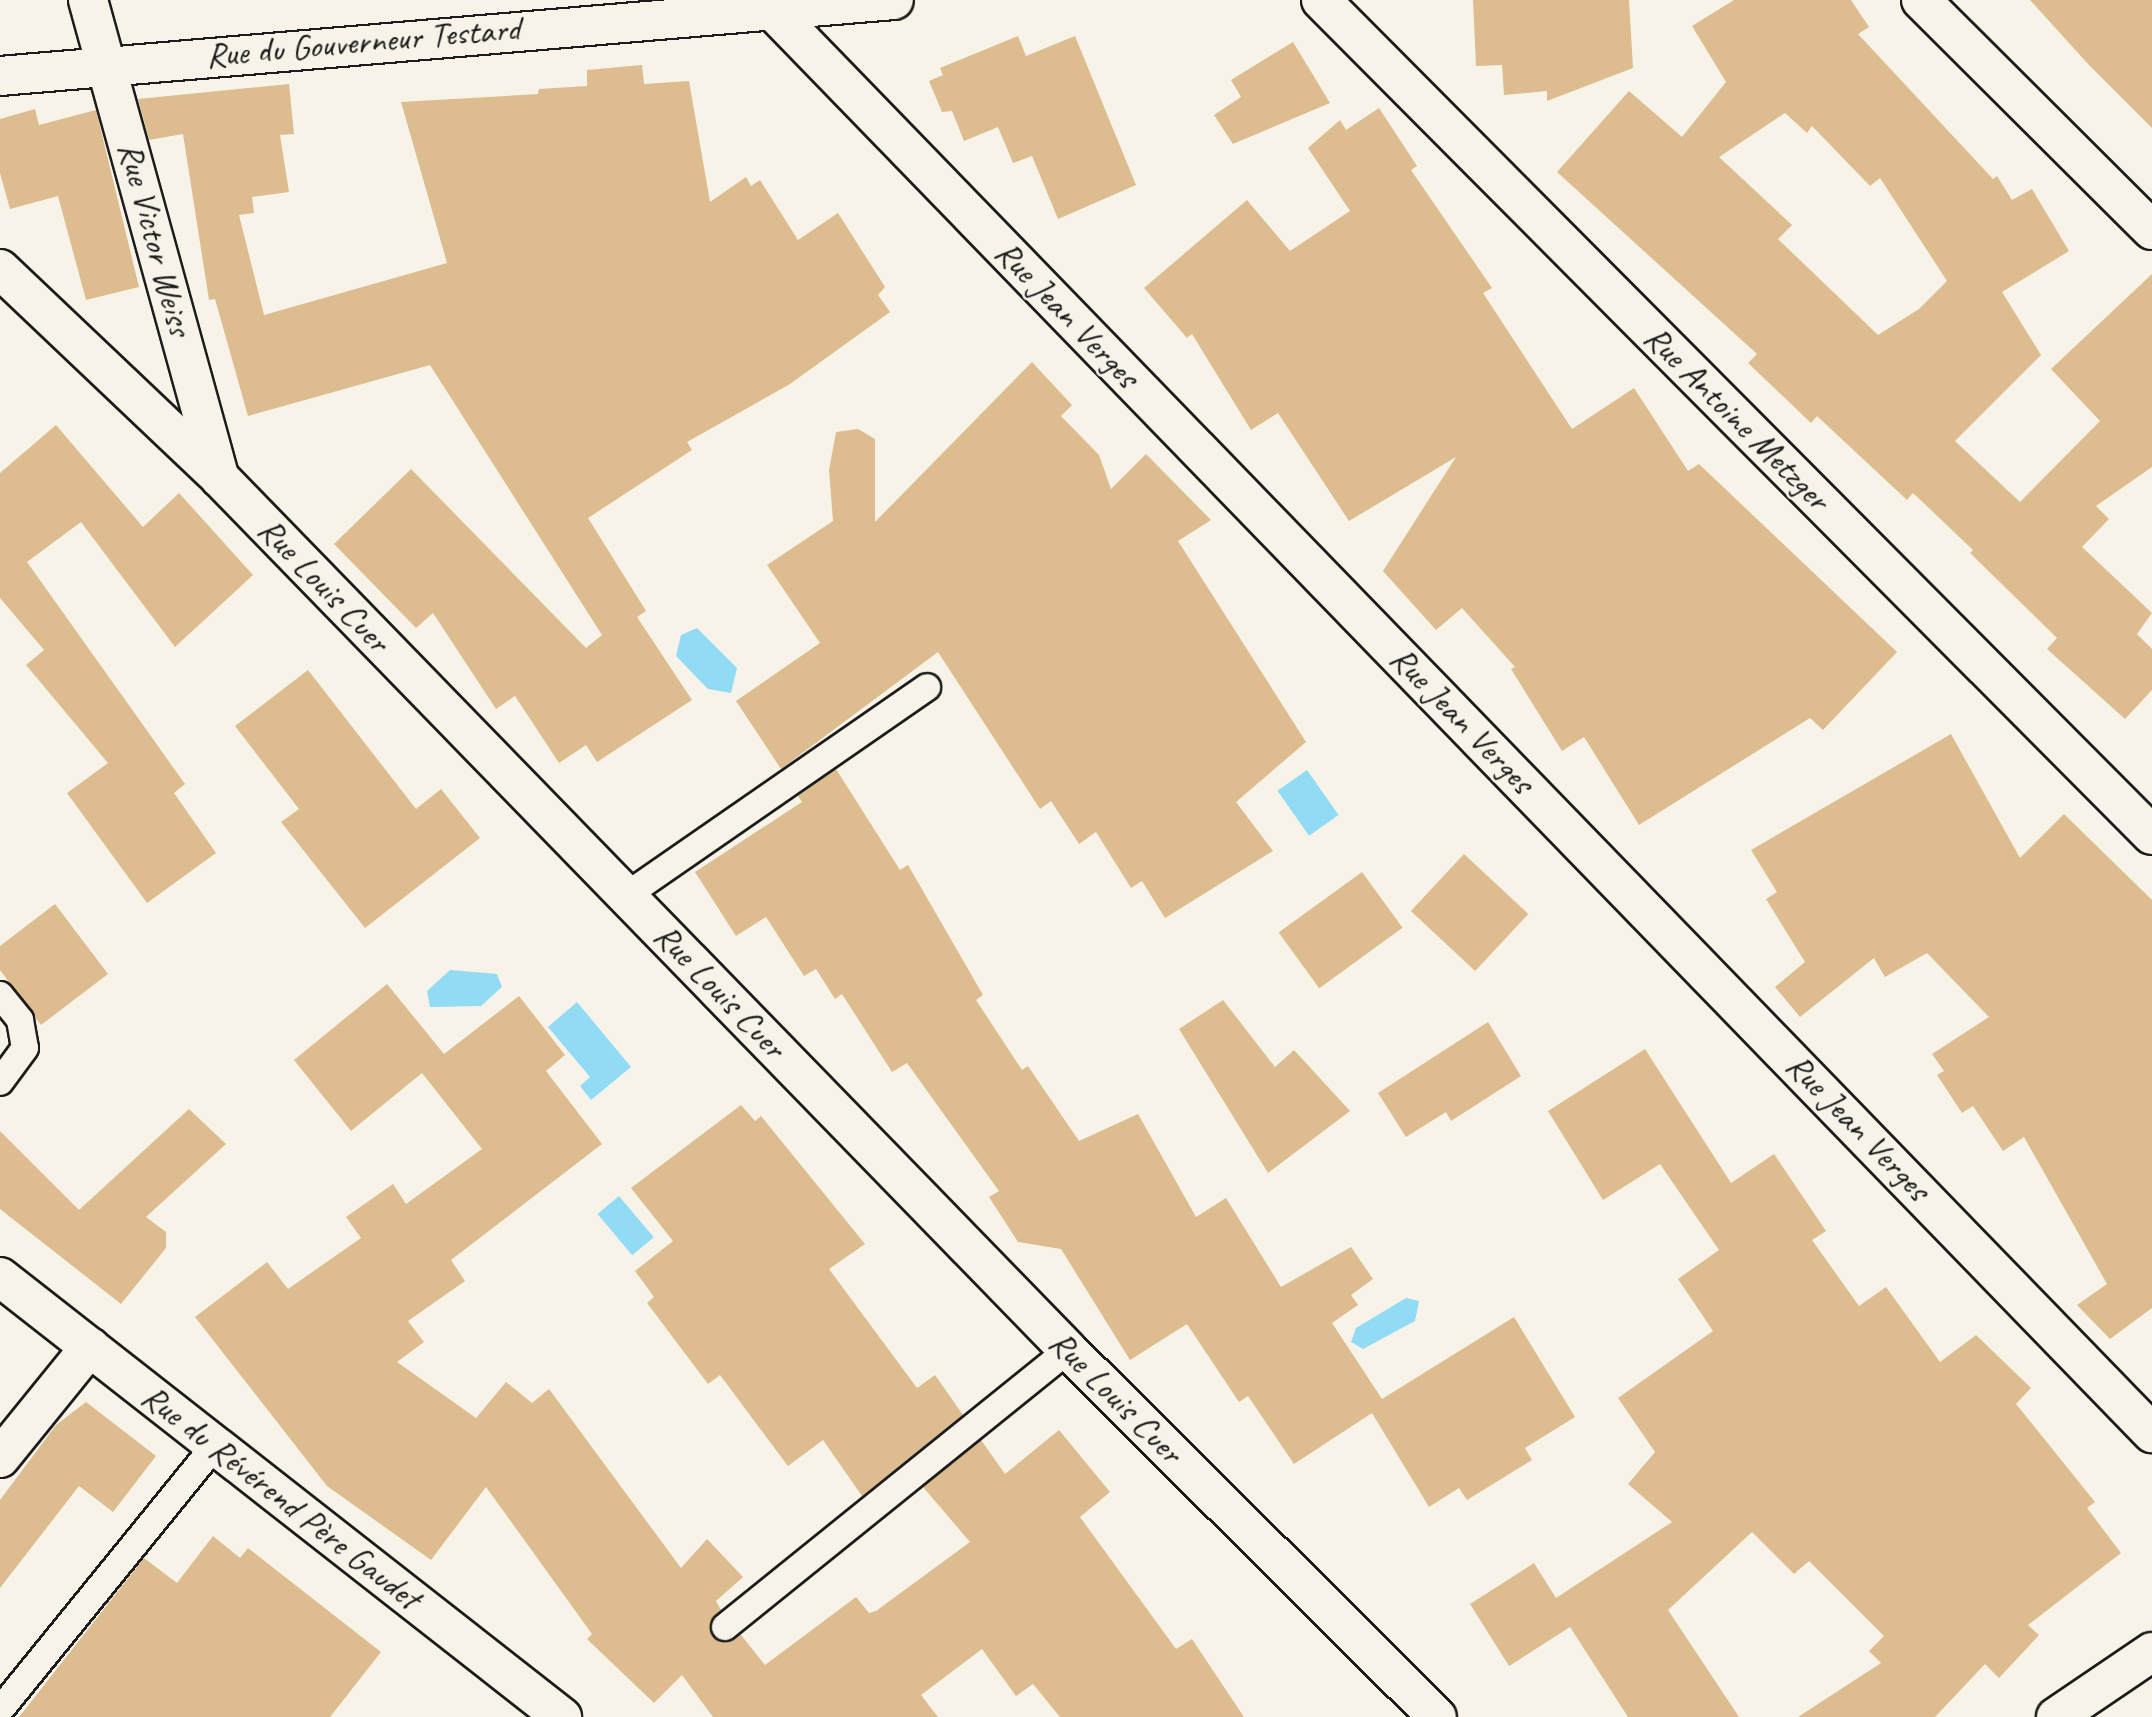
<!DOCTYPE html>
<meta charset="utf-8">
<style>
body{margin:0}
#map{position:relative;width:2152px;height:1717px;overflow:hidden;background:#f7f3e8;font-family:Caveat,sans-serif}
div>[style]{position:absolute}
.water>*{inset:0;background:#92dbf4;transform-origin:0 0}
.building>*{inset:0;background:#ddbd90;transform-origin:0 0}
.roads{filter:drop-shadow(2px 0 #1c1c1c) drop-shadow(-2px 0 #1c1c1c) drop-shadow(0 2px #1c1c1c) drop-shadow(0 -2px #1c1c1c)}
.service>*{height:26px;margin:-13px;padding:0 13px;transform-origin:13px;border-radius:13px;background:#f7f3e8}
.minor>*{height:38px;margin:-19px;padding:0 19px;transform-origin:19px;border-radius:19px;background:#f7f3e8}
.tertiary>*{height:38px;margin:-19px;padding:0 19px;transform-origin:19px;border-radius:19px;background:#f7f3e8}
span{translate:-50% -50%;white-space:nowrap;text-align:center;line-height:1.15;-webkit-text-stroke:5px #f7f3e8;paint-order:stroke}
.street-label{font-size:35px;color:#1c1c1c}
</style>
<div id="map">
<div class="water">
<div style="clip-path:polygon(697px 628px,737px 668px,731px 693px,708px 689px,676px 656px,681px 635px)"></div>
<div style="left:1307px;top:770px;width:55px;height:36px;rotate:55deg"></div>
<div style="clip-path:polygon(450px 970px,497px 974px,502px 987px,481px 1006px,430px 1007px,427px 991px)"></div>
<div style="clip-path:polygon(577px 1002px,631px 1067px,591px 1100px,580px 1086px,590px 1077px,548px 1027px)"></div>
<div style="left:619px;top:1196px;width:54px;height:28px;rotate:50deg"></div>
<div style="clip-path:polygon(1406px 1298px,1419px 1301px,1415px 1321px,1363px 1349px,1351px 1342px,1356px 1328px)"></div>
</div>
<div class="building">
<div style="clip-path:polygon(1473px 0,1629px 0,1633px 68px,1547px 101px,1547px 91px,1504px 95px,1502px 65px,1476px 66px)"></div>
<div style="clip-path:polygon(evenodd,1734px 0,1851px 0,1869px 27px,1858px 34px,1993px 179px,1997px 176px,2012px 200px,2032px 189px,2069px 251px,2002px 292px,2041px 355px,1955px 441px,2020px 502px,2100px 421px,2051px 369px,2152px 274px,2152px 467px,2096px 506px,2109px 519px,2082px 547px,2152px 613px,2137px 634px,2152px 649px,2152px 690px,2125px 719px,2047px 649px,2057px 638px,1970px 553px,1973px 550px,1913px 493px,1907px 500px,1817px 416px,1811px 423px,1748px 363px,1757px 354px,1557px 172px,1629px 91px,1682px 137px,1726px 82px,1692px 26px,1734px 0,1785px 113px,1807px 133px,1812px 126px,1870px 186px,1880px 178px,1947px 281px,1919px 309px,1878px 335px,1778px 239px,1792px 225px,1719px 157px,1785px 113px)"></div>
<div style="clip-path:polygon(2030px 0,2152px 0,2152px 128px,2089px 65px)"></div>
<div style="clip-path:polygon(1018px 36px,1026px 56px,1075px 36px,1136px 185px,1058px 219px,1032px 156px,1013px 163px,998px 127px,964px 141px,952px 111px,942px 112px,929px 81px,943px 75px,940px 68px)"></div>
<div style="clip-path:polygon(1293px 42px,1330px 103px,1233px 144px,1214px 115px,1241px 97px,1231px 80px)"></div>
<div style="clip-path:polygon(642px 65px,644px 84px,689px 81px,710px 202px,746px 177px,751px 186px,760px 180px,798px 240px,838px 213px,885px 287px,878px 295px,890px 312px,790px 384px,687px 442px,692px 450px,588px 518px,646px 611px,637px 617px,692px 700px,597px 762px,586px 745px,559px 763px,515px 696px,496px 709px,433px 613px,416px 628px,334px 544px,411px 469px,586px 648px,602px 635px,430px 365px,248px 416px,215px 299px,209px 300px,183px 134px,149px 140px,138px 99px,289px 84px,294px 134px,280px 135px,289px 192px,252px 197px,254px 213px,239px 215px,264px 315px,447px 263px,401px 102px,538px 94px,539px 89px,587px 86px,587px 70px)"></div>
<div style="clip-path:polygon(1379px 108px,1417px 166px,1411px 170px,1492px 288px,1483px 293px,1572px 429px,1634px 388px,1688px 471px,1699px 464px,1897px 652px,1823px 730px,1810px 718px,1639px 825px,1584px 737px,1562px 751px,1511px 669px,1515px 667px,1462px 608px,1436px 630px,1383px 571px,1456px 457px,1349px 521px,1278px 413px,1251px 430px,1192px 334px,1187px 338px,1144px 288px,1247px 200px,1290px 251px,1350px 211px,1308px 148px,1340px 120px,1346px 130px)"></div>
<div style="clip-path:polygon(35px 109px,39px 125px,96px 110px,139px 287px,86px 300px,58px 196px,10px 209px,0 173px,0 119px)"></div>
<div style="clip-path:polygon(1032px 362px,1072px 405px,1061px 416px,1099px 455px,1111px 489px,1146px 454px,1211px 520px,1178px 541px,1306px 742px,1236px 802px,1273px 851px,1165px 918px,1142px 881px,1131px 888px,1096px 832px,1079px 844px,1051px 801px,1040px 809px,938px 652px,781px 769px,736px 701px,820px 643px,767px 565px,833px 521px,829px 470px,836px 432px,858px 429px,875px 439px,875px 522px)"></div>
<div style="clip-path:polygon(56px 425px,143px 527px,179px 493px,253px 575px,175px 647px,81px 522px,27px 562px,185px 784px,174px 793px,216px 853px,147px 903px,67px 793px,108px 763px,26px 665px,44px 650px,0 598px,0 473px)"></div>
<div style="clip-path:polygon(308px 670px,416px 809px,441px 789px,480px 838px,365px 928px,281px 822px,299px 809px,235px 726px)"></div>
<div style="clip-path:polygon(1951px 734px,2020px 858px,2064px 814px,2152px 900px,2152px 1308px,2110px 1339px,2077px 1305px,2107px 1284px,2024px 1137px,2003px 1151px,1973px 1106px,1962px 1113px,1937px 1075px,1944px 1071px,1932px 1054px,1989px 1017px,1927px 953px,1885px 977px,1874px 958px,1800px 1017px,1775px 987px,1805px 962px,1766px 899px,1777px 892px,1751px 850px)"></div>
<div style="clip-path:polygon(836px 769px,900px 870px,908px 865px,983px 995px,976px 1000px,1022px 1070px,1028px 1066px,1079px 1141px,1138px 1114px,1196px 1217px,1226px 1198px,1281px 1287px,1351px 1247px,1373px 1279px,1351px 1295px,1358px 1305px,1332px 1323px,1382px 1399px,1514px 1317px,1575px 1417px,1525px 1448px,1532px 1460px,1467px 1500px,1459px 1488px,1429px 1507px,1372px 1413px,1294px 1464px,1248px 1396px,1239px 1402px,1187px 1324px,1130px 1360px,1061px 1249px,1018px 1242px,989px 1197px,999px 1191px,907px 1063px,892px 1072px,842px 994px,835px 999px,816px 969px,804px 976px,766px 917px,736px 936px,695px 872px,802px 802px,798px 796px)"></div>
<div style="left:1464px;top:854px;width:88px;height:78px;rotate:43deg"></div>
<div style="left:1362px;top:872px;width:69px;height:103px;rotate:54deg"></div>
<div style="clip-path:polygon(55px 904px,108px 974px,41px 1025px,0 970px,0 946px)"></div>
<div style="clip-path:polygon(387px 984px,444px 1054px,519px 996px,565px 1055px,546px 1071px,602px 1144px,451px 1260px,465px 1281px,408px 1321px,424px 1342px,397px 1362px,476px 1418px,506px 1382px,532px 1403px,549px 1389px,681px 1568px,707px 1539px,743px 1577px,716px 1601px,721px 1610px,710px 1622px,713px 1637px,727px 1643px,741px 1635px,765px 1665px,856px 1597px,869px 1613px,876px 1611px,970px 1542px,923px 1487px,981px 1440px,1005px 1474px,1059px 1430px,1110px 1492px,1080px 1517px,1176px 1649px,1192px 1639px,1244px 1717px,1060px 1717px,1033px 1684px,1016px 1696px,982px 1649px,921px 1695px,938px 1717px,713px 1717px,682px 1675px,654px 1703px,587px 1639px,592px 1634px,486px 1487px,431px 1560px,327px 1486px,195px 1317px,267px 1262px,288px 1289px,361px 1238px,346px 1217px,393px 1184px,406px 1204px,482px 1149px,422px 1073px,351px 1131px,294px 1060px)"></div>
<div style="clip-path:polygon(1223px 1000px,1275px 1067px,1294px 1050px,1350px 1111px,1268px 1173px,1179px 1029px)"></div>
<div style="clip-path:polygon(1488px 1022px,1521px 1076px,1451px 1121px,1446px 1112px,1406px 1137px,1378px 1093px)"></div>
<div style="clip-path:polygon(1645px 1049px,1731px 1183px,1774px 1154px,1826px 1231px,1812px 1240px,1859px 1306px,1886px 1287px,1940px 1362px,1976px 1335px,2031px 1388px,2016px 1404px,2095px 1502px,2087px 1508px,2121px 1553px,2028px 1625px,2039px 1635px,1999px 1678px,1985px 1664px,1935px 1717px,1798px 1717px,1881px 1663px,1869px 1651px,1884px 1636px,1809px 1561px,1794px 1574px,1752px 1532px,1668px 1610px,1739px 1717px,1628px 1717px,1570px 1627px,1509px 1666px,1470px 1604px,1534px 1563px,1556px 1598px,1672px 1522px,1628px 1484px,1655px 1452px,1618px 1398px,1713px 1331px,1678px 1279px,1719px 1250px,1660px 1164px,1603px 1200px,1548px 1111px)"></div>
<div style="clip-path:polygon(741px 1105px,755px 1121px,761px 1116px,865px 1244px,829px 1269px,917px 1388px,935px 1375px,963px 1415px,862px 1496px,823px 1440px,788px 1466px,720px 1375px,708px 1384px,647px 1303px,654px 1297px,635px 1271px,673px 1241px,631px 1188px)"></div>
<div style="clip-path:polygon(189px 1109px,226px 1144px,146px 1217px,166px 1232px,166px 1248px,121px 1304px,0 1209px,0 1131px,79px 1210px)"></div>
<div style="clip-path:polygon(86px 1402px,156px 1456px,113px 1512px,79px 1486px,0 1588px,0 1500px,56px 1425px)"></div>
<div style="clip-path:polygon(213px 1536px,240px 1558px,248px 1548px,381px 1652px,330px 1717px,19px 1717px,144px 1558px,177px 1583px)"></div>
</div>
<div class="roads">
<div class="service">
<div style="left:627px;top:895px;width:365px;rotate:-34.7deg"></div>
<div style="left:0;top:995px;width:32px;rotate:51deg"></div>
<div style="left:20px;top:1020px;width:28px;rotate:80deg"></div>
<div style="left:25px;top:1048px;width:42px;rotate:126.3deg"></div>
<div style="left:725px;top:1627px;width:441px;rotate:-38.9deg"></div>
<div style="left:0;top:1710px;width:341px;rotate:-50.9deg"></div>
</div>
<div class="minor">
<div style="left:88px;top:0;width:496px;rotate:74.6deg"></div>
<div style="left:1321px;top:0;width:1178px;rotate:45.14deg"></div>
<div style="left:1921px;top:0;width:326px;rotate:44.9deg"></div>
<div style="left:771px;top:9px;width:1984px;rotate:45.88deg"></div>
<div style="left:0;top:76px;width:897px;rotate:-4.86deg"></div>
<div style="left:0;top:269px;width:303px;rotate:43.5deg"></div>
<div style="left:220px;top:478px;width:1216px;rotate:45.8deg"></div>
<div style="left:1068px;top:1350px;width:520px;rotate:44.84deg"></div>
<div style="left:0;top:1277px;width:714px;rotate:38.06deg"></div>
<div style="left:0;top:1458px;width:143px;rotate:-51deg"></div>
</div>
<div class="tertiary">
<div style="left:2056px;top:1717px;width:116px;rotate:-34.1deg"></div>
</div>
</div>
<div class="street-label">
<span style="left:363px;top:42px;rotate:-5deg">Rue du Gouverneur Testard</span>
<span style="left:155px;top:239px;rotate:75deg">Rue Victor Weiss</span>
<span style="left:1067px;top:314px;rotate:46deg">Rue Jean Verges</span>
<span style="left:1737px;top:418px;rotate:45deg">Rue Antoine Metzger</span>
<span style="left:324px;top:585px;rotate:46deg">Rue Louis Cuer</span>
<span style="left:1462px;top:720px;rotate:46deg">Rue Jean Verges</span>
<span style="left:720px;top:991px;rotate:46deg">Rue Louis Cuer</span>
<span style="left:1858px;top:1127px;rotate:46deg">Rue Jean Verges</span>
<span style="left:1116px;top:1397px;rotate:45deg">Rue Louis Cuer</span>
<span style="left:281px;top:1497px;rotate:38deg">Rue du Révérend Père Gaudet</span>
</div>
</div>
